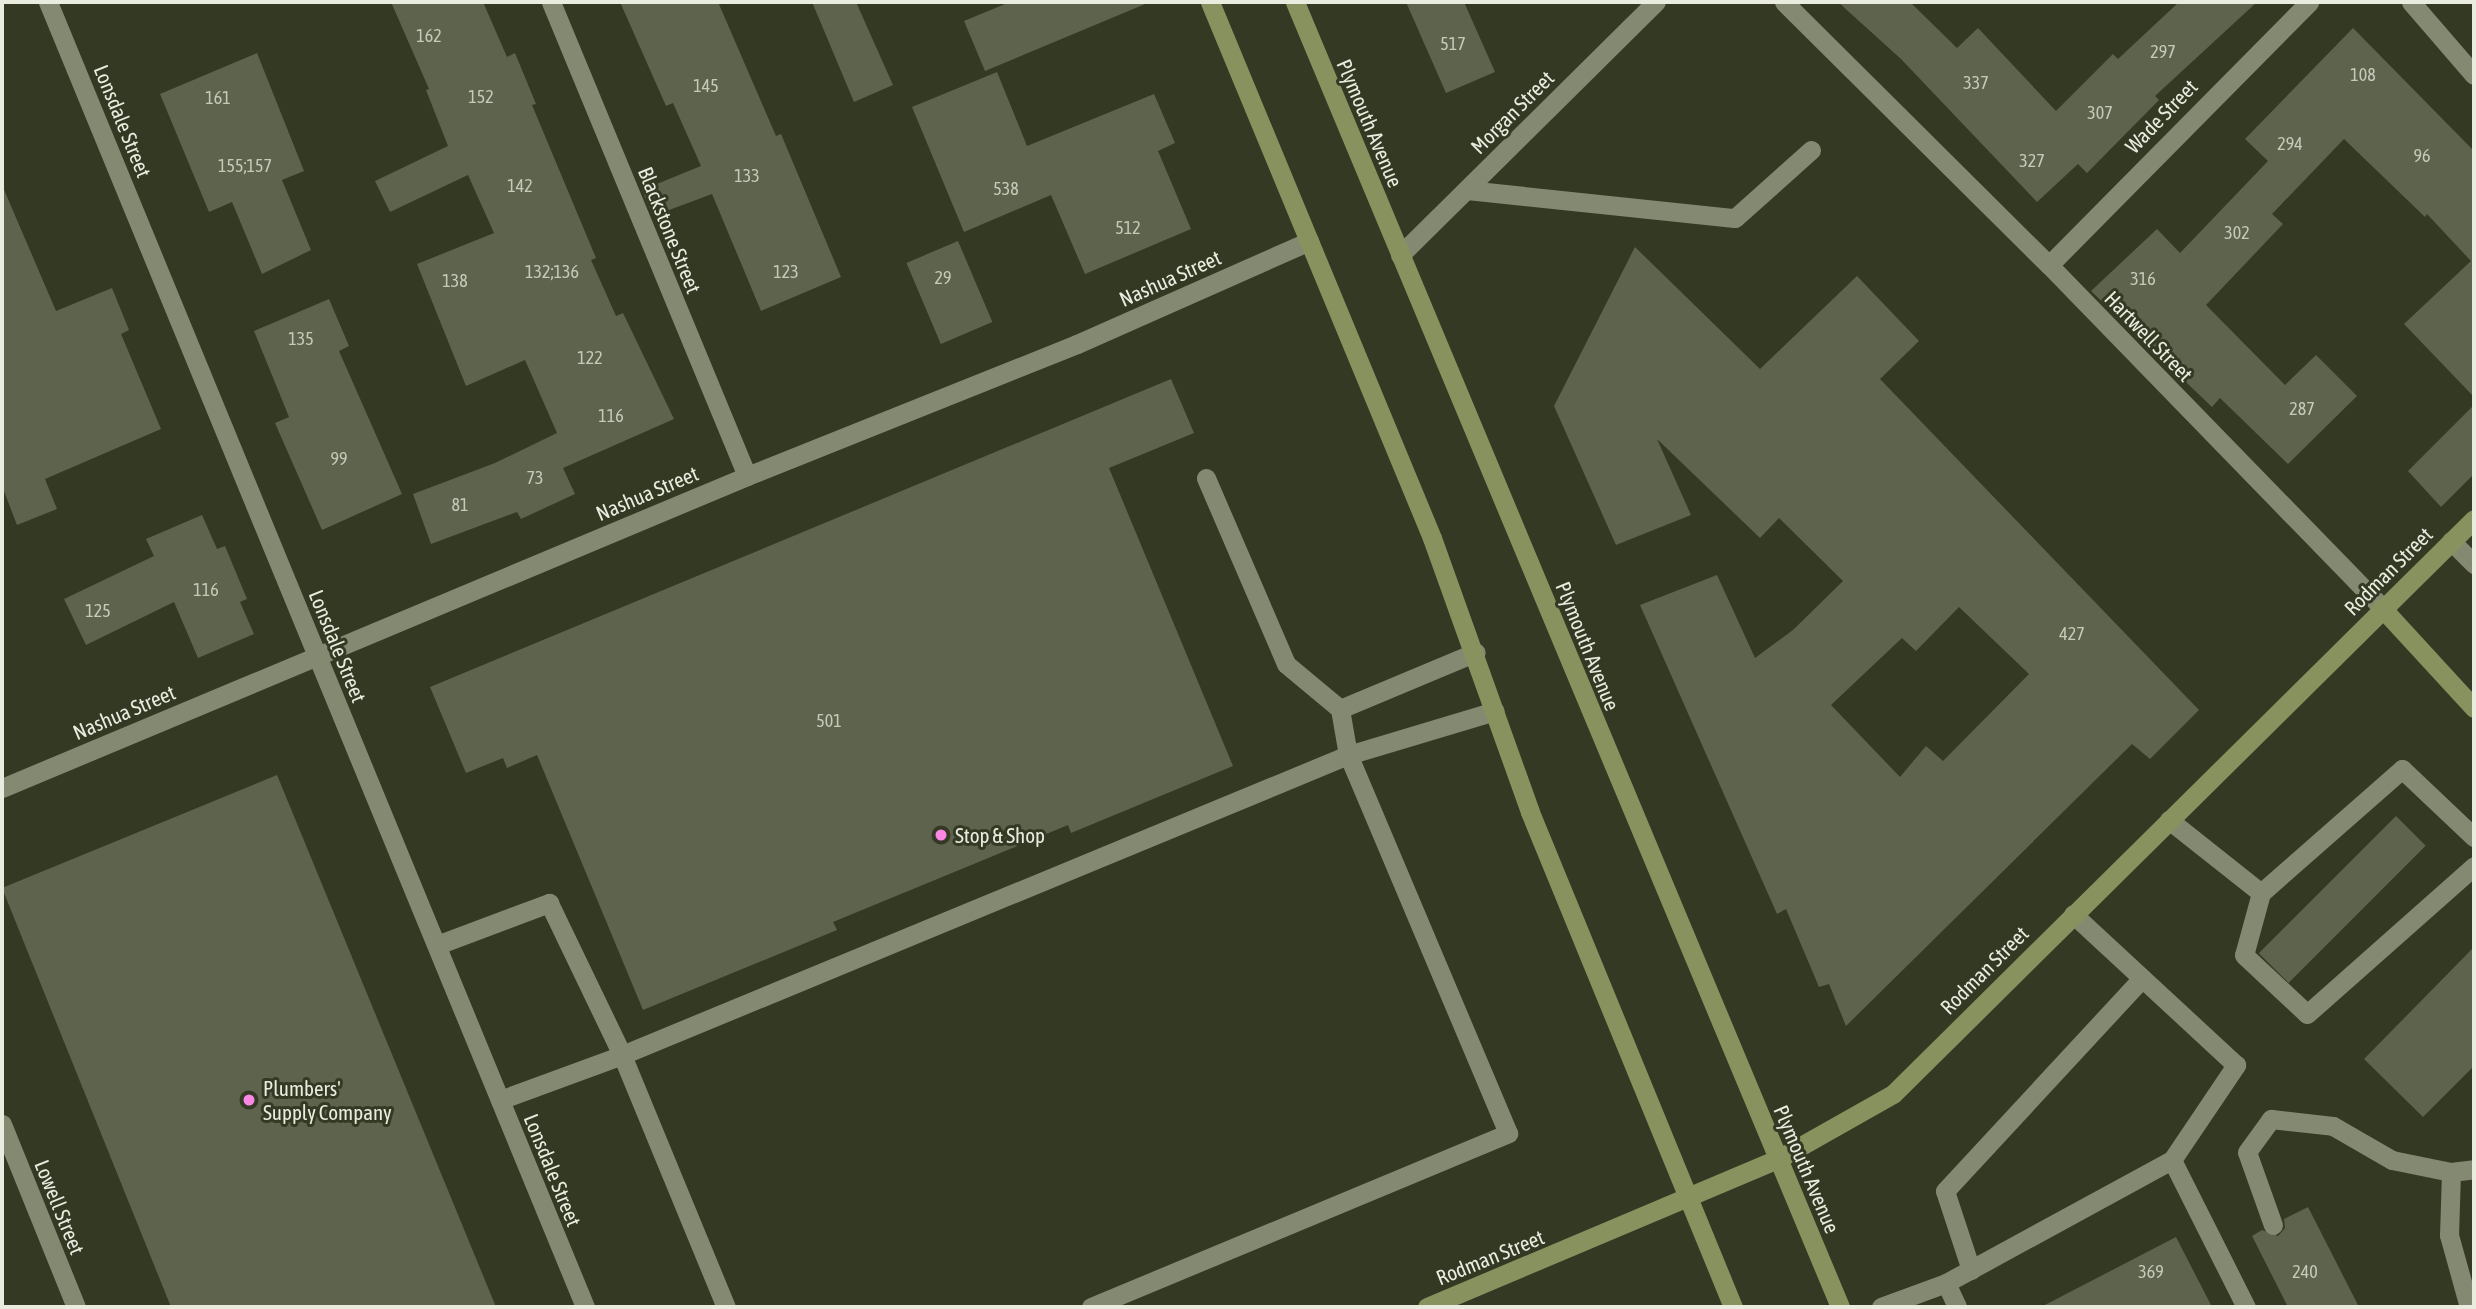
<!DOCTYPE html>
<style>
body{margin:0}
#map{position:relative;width:2476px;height:1309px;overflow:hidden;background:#343924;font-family:"Asap Condensed",sans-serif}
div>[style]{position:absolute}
.building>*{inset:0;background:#5d634c;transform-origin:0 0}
.service>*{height:19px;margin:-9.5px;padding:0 9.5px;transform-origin:9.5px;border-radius:9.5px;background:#848a72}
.minor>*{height:19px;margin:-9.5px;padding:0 9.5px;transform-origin:9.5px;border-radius:9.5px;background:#848a72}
.secondary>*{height:19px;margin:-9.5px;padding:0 9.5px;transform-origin:9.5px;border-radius:9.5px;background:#87925e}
.dots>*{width:19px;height:19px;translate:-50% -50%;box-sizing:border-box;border:4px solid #343924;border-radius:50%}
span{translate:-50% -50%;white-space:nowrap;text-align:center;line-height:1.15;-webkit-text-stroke:6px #343924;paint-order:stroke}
.number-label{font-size:18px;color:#c6caba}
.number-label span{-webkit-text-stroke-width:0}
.street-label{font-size:21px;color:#e9ecdf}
.poi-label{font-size:21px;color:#e9ecdf}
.left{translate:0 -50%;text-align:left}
.frame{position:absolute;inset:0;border:4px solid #e9ecdf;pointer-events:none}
</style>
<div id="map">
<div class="building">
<div style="clip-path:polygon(391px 2px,483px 2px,507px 57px,515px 53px,536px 104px,532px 105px,596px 258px,591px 260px,616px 316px,623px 313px,674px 419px,563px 468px,575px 494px,521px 519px,517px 512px,431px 544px,413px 494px,495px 463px,557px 433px,525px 360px,466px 386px,417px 264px,494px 233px,468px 175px,390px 212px,375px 181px,448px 146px,426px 90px,429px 89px)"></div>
<div style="clip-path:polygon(620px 2px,718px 2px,776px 136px,781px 134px,841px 277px,761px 311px,712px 194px,653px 216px,642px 190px,701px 166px,673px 103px,666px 106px)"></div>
<div style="clip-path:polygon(812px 2px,856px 2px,893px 85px,854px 102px)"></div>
<div style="clip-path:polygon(1010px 2px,1150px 2px,985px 71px,964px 21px)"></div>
<div style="clip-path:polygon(1406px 2px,1464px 2px,1495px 72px,1446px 93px)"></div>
<div style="clip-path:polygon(1838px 2px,1910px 2px,1957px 48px,1978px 28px,2056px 111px,2113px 54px,2118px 59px,2179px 2px,2257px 2px,2155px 96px,2159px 100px,2087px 173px,2078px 164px,2037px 202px,1901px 59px)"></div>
<div style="clip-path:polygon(2353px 28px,2474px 151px,2474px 397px,2404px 324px,2471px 261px,2427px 214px,2425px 217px,2344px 139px,2272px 214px,2283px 224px,2206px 305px,2285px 385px,2316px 355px,2357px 396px,2288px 464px,2220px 398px,2212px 407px,2091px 291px,2157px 229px,2180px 253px,2268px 161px,2245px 139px)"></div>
<div style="clip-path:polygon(257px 53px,304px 171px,282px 180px,311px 250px,262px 274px,232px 202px,209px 212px,160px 94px)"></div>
<div style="clip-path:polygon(997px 72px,1027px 146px,1154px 94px,1175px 143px,1158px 151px,1191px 229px,1085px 274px,1051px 195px,964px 232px,912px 107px)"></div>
<div style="clip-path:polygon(2px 185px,56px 311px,112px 288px,129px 330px,121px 334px,161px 429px,45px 479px,57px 509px,17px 525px,2px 486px)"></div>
<div style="left:958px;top:241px;width:88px;height:56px;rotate:67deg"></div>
<div style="clip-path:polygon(evenodd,1635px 247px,1760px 369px,1857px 276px,1919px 341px,1880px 379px,2199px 710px,2150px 759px,2132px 744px,1846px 1026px,1829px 984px,1819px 987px,1786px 909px,1777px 914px,1640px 605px,1717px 575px,1755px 658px,1793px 630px,1843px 581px,1779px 518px,1760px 538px,1657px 439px,1691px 515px,1616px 545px,1554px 406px,1635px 247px,1959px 607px,2029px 674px,1943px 761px,1926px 746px,1900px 777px,1831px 705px,1902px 638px,1916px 651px,1959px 607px)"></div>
<div style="clip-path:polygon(329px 299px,349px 346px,339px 351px,402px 494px,322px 530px,275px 423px,289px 417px,254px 331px)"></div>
<div style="clip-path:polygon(1171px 379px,1194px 433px,1109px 468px,1233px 766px,1071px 833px,1068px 825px,833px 922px,837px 930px,643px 1010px,537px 755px,507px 768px,503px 758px,466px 773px,430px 687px)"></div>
<div style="clip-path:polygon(2474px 405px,2474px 474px,2441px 507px,2408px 471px)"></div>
<div style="clip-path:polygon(202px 515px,217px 549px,225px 546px,247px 599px,240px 602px,254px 634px,198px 658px,174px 602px,86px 645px,64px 599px,154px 556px,146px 539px)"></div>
<div style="clip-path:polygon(277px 775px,496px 1307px,171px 1307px,2px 888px)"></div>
<div style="left:2396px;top:816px;width:42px;height:194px;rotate:45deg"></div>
<div style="clip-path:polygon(2474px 947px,2474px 1066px,2423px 1117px,2364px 1059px)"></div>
<div style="clip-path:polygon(2308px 1207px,2359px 1307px,2288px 1307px,2252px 1236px,2262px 1230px,2278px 1236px,2285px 1228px,2284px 1219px)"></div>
<div style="clip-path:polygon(2176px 1237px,2212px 1307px,2041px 1307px)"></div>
</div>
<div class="service">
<div style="left:1467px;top:190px;width:269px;rotate:6deg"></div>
<div style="left:1735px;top:218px;width:102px;rotate:-41.8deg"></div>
<div style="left:1206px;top:478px;width:202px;rotate:66.7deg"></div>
<div style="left:1286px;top:664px;width:70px;rotate:39.8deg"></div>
<div style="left:1340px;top:709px;width:147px;rotate:-22.7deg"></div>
<div style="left:2451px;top:541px;width:33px;rotate:45deg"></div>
<div style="left:2169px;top:820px;width:117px;rotate:38.4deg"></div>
<div style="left:2261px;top:893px;width:188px;rotate:-41.3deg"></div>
<div style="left:2402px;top:769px;width:99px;rotate:43.4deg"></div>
<div style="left:2261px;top:893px;width:64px;rotate:105.3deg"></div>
<div style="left:2244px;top:955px;width:86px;rotate:43.1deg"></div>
<div style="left:2307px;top:1014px;width:223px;rotate:-41.5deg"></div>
<div style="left:437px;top:945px;width:120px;rotate:-20.6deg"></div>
<div style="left:549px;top:903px;width:169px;rotate:64.3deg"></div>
<div style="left:622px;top:1055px;width:273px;rotate:67.6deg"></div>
<div style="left:500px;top:1100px;width:130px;rotate:-20.2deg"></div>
<div style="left:622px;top:1055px;width:786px;rotate:-22.45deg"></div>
<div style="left:1348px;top:755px;width:153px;rotate:-16.7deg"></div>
<div style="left:2172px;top:1160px;width:165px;rotate:63.3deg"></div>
<div style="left:2451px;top:1172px;width:63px;rotate:91.8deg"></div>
<div style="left:2449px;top:1235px;width:75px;rotate:74.5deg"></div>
<div style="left:2273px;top:1225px;width:77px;rotate:-109.6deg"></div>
<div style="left:2247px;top:1152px;width:41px;rotate:-54deg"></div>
<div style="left:2271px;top:1119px;width:62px;rotate:6.4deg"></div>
<div style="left:2333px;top:1126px;width:68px;rotate:30deg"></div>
<div style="left:2392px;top:1160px;width:60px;rotate:11.5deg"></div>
<div style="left:2451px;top:1172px;width:23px;rotate:-7deg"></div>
<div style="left:1971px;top:1270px;width:83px;rotate:-108.2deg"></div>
<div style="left:1945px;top:1191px;width:290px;rotate:-47.2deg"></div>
<div style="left:1946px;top:1283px;width:257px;rotate:-28.6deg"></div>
<div style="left:2172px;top:1160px;width:115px;rotate:-56deg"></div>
<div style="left:2236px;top:1065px;width:222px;rotate:-137.2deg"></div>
<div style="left:1091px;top:1307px;width:452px;rotate:-22.6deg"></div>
<div style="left:1508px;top:1133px;width:410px;rotate:-112.9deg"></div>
<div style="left:1348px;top:755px;width:47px;rotate:-99.9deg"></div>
<div style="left:1881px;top:1307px;width:69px;rotate:-20.3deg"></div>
<div style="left:1946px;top:1283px;width:26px;rotate:65deg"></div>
</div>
<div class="minor">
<div style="left:48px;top:2px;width:1411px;rotate:67.63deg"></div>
<div style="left:551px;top:2px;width:513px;rotate:67.53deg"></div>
<div style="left:1784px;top:2px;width:373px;rotate:44.8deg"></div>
<div style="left:2049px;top:265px;width:478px;rotate:45.8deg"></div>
<div style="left:2411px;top:2px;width:96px;rotate:49.2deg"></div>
<div style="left:1400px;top:255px;width:360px;rotate:-44.7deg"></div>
<div style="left:2049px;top:265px;width:370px;rotate:-45.3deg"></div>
<div style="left:2px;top:788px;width:808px;rotate:-22.72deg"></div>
<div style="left:747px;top:476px;width:355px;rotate:-21.8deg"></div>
<div style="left:1077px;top:344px;width:254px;rotate:-23.9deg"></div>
<div style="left:2px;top:1124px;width:197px;rotate:68deg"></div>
</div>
<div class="secondary">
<div style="left:1210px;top:2px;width:580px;rotate:67.5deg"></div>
<div style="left:1432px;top:538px;width:291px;rotate:70.3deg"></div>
<div style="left:1530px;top:812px;width:535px;rotate:67.7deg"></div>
<div style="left:1295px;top:2px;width:1414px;rotate:67.33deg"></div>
<div style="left:2382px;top:608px;width:136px;rotate:47.4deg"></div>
<div style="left:1427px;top:1307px;width:381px;rotate:-22.9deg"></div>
<div style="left:1778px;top:1159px;width:132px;rotate:-29.5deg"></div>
<div style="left:1893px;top:1094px;width:817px;rotate:-44.7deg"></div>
</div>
<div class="dots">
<div style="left:941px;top:835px;background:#fb87e5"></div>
<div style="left:249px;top:1100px;background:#fb87e5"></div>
</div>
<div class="number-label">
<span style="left:429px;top:36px">162</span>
<span style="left:1453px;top:44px">517</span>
<span style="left:2163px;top:52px">297</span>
<span style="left:2363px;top:75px">108</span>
<span style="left:1976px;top:83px">337</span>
<span style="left:706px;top:86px">145</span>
<span style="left:481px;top:97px">152</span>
<span style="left:218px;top:98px">161</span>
<span style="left:2100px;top:113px">307</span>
<span style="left:2290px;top:144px">294</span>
<span style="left:2422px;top:156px">96</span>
<span style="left:2032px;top:161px">327</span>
<span style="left:245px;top:166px">155;157</span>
<span style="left:747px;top:176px">133</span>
<span style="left:520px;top:186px">142</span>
<span style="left:1006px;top:189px">538</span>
<span style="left:1128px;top:228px">512</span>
<span style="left:2237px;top:233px">302</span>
<span style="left:552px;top:272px">132;136</span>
<span style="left:786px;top:272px">123</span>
<span style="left:943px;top:278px">29</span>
<span style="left:2143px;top:279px">316</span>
<span style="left:455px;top:281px">138</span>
<span style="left:301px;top:339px">135</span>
<span style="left:590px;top:358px">122</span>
<span style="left:2302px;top:409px">287</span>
<span style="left:611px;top:416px">116</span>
<span style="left:339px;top:459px">99</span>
<span style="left:535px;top:478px">73</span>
<span style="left:460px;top:505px">81</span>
<span style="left:206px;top:590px">116</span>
<span style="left:98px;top:611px">125</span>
<span style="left:2072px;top:634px">427</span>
<span style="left:829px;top:721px">501</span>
<span style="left:2151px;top:1272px">369</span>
<span style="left:2305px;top:1272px">240</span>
</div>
<div class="street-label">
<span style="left:1512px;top:112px;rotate:-45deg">Morgan Street</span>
<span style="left:2161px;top:116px;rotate:-46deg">Wade Street</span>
<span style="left:123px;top:121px;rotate:68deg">Lonsdale Street</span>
<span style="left:1370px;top:123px;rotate:67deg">Plymouth Avenue</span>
<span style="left:670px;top:230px;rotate:68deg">Blackstone Street</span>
<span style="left:1170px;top:278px;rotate:-24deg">Nashua Street</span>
<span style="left:2149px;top:336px;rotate:46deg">Hartwell Street</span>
<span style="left:647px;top:493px;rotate:-23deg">Nashua Street</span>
<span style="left:2388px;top:571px;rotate:-45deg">Rodman Street</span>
<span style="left:338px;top:646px;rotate:68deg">Lonsdale Street</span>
<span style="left:1588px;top:646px;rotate:68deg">Plymouth Avenue</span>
<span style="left:124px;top:712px;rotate:-23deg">Nashua Street</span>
<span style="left:1984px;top:970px;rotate:-45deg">Rodman Street</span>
<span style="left:1807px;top:1169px;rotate:67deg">Plymouth Avenue</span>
<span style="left:553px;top:1170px;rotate:68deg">Lonsdale Street</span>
<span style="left:60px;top:1207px;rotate:68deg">Lowell Street</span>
<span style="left:1490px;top:1257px;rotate:-22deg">Rodman Street</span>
</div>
<div class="poi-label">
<span class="left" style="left:955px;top:835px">Stop &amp; Shop</span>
<span class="left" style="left:263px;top:1100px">Plumbers'<br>Supply Company</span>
</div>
<div class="frame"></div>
</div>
